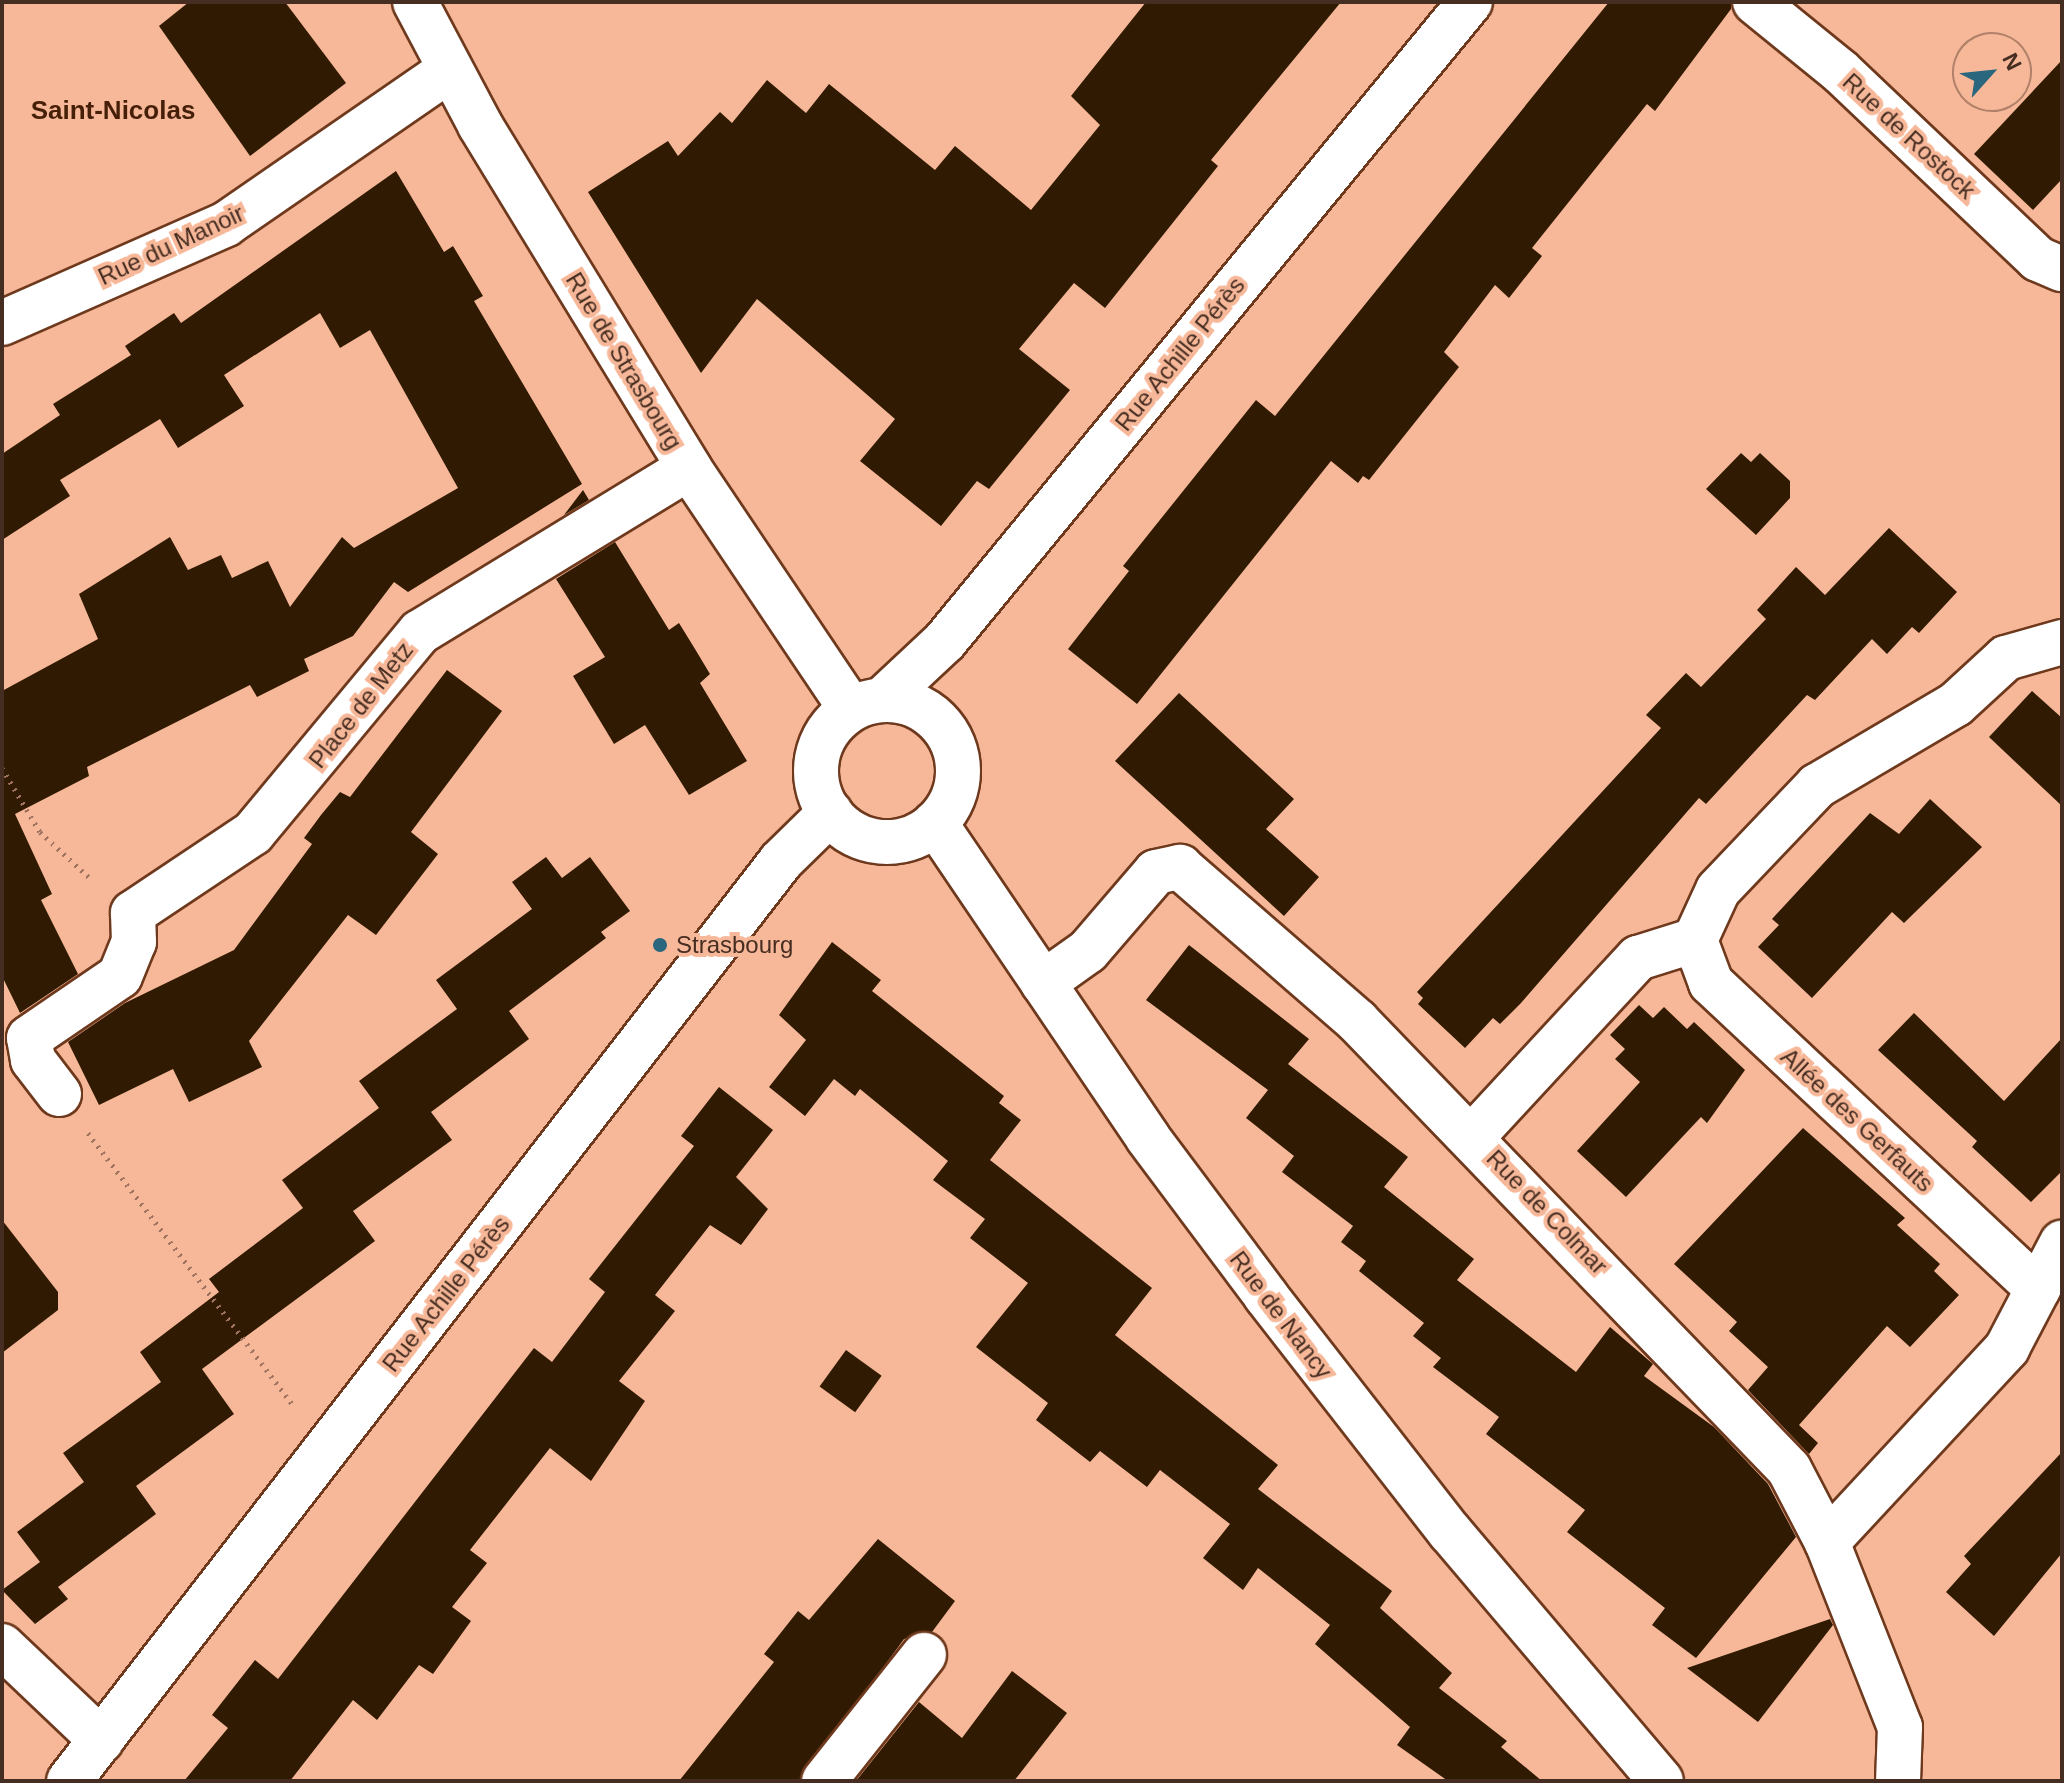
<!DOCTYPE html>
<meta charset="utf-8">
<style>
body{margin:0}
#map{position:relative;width:2064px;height:1783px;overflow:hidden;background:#f7b899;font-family:Arial,sans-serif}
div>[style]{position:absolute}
.building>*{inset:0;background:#301b02;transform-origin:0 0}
.path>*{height:5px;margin-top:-2.5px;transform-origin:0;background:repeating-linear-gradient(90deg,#9f735d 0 2px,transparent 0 8px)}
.roads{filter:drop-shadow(2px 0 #6e391d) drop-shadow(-2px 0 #6e391d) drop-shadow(0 2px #6e391d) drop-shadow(0 -2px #6e391d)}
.minor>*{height:44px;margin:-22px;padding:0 22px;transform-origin:22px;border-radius:22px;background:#fff}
.minor>.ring{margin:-22px;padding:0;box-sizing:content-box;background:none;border:44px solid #fff;border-radius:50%}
.dots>*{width:22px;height:22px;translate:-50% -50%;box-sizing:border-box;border:4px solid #f7b899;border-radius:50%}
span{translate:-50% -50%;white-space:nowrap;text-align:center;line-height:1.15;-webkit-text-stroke:8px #f7b899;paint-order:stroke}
.street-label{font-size:24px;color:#462d21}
.poi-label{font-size:24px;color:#462d21}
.left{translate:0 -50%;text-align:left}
.neighbourhood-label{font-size:26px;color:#461f08;font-weight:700}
.frame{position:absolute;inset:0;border:4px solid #462d21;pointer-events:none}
.north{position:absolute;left:1952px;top:32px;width:80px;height:80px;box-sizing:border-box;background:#f7b899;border:2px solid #b08069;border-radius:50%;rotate:63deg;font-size:22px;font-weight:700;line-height:32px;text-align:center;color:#462d21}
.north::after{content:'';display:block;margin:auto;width:28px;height:36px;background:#2a667e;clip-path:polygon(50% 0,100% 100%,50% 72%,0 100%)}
</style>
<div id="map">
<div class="building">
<div style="clip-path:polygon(189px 2px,285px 2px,346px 83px,250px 156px,159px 26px)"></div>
<div style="clip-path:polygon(1146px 2px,1341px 2px,1211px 160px,1218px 166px,1105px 308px,1074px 283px,1019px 349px,1070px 390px,989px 489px,977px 481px,941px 526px,860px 461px,895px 419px,757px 299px,701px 373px,588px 192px,668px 141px,678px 156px,720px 112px,732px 123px,767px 80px,806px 113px,829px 84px,935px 170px,955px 146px,1031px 210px,1100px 125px,1071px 96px)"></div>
<div style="clip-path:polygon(1609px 2px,1731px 2px,1731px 9px,1655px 111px,1647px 104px,1532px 248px,1542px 256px,1509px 298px,1495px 285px,1444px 352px,1459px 367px,1369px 480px,1363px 476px,1358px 483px,1331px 461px,1137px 704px,1068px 649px,1129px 571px,1123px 566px,1256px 400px,1275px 416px)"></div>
<div style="clip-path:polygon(2062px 60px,2062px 179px,2033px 210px,1974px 154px)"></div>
<div style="clip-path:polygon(396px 171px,444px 252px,453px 246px,483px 296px,474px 301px,582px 484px,408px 592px,394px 582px,353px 636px,304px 659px,309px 671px,257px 697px,250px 685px,87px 767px,89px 776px,15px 814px,52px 894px,41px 900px,78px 974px,20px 1013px,2px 976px,2px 691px,98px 639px,79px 594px,170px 537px,188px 570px,221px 555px,232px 578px,268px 561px,290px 607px,342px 537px,354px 548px,458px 488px,370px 330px,340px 348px,320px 313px,224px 375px,244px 406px,178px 448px,160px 419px,60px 480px,70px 496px,2px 540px,2px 454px,60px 415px,53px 404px,131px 355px,125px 346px,174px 313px,181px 323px)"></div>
<div style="clip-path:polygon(1741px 453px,1751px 462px,1760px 453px,1790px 481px,1790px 498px,1756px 535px,1706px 489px)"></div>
<div style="clip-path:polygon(583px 490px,589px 500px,564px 515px)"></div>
<div style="clip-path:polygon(1889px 528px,1957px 592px,1919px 633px,1912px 627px,1887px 654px,1872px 639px,1815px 700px,1807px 695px,1706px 804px,1699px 798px,1521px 1003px,1500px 1024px,1493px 1018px,1465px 1048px,1418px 1004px,1423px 998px,1417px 992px,1661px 728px,1646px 715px,1686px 673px,1701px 687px,1766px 619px,1757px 610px,1796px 567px,1825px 595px)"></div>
<div style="clip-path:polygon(615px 542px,669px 630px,679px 623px,695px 649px,710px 674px,700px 683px,747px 761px,689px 795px,645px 725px,614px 744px,573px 676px,605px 657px,556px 579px)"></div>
<div style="clip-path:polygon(447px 670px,502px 711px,411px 832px,438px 854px,376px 935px,348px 915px,249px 1041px,262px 1067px,189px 1102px,173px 1069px,99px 1105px,68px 1042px,125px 1003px,234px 950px,312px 844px,304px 838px,321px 815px,340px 792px,350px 797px)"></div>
<div style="clip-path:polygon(2032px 691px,2062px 718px,2062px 806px,1989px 737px)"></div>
<div style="clip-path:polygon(1179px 693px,1294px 799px,1266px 829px,1319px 877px,1284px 916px,1115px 761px)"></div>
<div style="clip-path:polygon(1930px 799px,1982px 847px,1904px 923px,1892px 912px,1812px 998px,1758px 947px,1779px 925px,1772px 919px,1870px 813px,1899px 834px)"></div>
<div style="clip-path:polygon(546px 857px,562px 878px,590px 857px,630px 911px,601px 932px,606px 938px,509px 1011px,529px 1039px,431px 1112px,452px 1140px,353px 1211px,375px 1241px,202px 1369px,234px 1414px,136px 1486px,156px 1514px,58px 1587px,68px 1599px,35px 1624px,2px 1590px,40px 1562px,17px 1532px,84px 1482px,63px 1453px,161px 1382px,140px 1352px,219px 1292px,209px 1279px,303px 1208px,282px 1180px,379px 1108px,359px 1081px,457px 1009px,436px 980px,532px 909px,512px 882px)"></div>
<div style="clip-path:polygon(832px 942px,881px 980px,872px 991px,1004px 1096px,999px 1103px,1021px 1120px,990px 1160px,1152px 1288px,1115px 1335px,1278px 1465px,1258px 1489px,1392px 1591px,1380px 1608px,1452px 1673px,1439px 1688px,1507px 1741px,1501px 1747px,1542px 1781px,1448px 1781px,1397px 1745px,1410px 1727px,1315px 1644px,1330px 1625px,1258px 1568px,1243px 1590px,1203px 1558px,1230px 1524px,1160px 1470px,1147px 1487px,1100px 1451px,1090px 1462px,1036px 1420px,1048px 1403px,976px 1347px,1028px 1283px,970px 1238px,985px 1219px,933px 1180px,948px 1161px,860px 1089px,855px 1096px,834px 1079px,805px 1116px,769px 1087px,806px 1040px,779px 1015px)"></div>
<div style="clip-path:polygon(1189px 945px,1309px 1039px,1288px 1064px,1408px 1157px,1384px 1187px,1474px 1259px,1457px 1280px,1576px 1372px,1610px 1327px,1653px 1364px,1644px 1376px,1714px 1427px,1768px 1484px,1796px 1537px,1696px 1658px,1652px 1625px,1665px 1608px,1567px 1532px,1585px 1510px,1486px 1434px,1499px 1417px,1433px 1367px,1441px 1358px,1413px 1336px,1424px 1323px,1359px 1271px,1366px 1261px,1341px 1242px,1353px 1226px,1282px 1172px,1294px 1156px,1246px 1118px,1268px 1090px,1146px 1000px)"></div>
<div style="clip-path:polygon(1639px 1005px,1653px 1018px,1664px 1007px,1687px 1029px,1694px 1022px,1745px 1070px,1707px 1123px,1701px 1117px,1626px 1197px,1577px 1151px,1640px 1082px,1615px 1059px,1625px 1049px,1610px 1035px)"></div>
<div style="clip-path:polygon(1914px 1013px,2004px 1101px,2062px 1038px,2062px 1171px,2031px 1202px,1972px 1147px,1977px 1141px,1878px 1050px)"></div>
<div style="clip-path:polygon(719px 1087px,773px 1130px,736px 1177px,768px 1209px,741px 1245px,710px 1225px,655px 1295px,675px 1311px,619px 1381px,645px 1401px,591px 1481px,550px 1448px,470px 1550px,487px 1563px,452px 1607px,471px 1621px,433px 1674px,419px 1665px,377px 1720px,353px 1700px,290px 1781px,184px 1781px,228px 1728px,212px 1715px,255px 1660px,278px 1679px,534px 1348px,552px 1362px,605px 1292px,589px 1279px,694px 1146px,681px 1136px)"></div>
<div style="clip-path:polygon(1803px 1128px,1905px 1218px,1897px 1225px,1940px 1264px,1934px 1271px,1959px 1295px,1910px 1347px,1887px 1326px,1799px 1425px,1818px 1443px,1809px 1454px,1748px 1390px,1768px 1367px,1729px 1331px,1737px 1322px,1674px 1264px)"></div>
<div style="clip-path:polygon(2px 1220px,58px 1292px,58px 1310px,2px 1353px)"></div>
<div style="left:846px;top:1350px;width:44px;height:45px;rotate:36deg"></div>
<div style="clip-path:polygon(2062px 1452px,2062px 1553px,1994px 1636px,1946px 1592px,1971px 1564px,1964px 1556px)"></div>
<div style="clip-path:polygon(878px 1539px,955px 1601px,932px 1632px,904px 1639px,800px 1781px,679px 1781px,774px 1662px,764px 1654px,798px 1611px,809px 1620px)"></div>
<div style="clip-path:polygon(1830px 1619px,1833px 1625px,1758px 1722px,1687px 1668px)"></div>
<div style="clip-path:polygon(1012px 1671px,1067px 1713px,1014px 1781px,856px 1781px,919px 1702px,962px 1738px)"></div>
</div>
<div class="path">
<div style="left:2px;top:768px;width:74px;rotate:59.3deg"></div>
<div style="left:40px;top:832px;width:72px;rotate:42.8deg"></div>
<div style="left:88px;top:1133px;width:342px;rotate:53deg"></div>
</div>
<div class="roads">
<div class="minor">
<div style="left:415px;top:2px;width:139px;rotate:62.1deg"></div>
<div style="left:480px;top:125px;width:402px;rotate:58.6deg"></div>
<div style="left:689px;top:468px;width:290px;rotate:56.1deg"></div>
<div style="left:1755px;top:2px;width:109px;rotate:39.1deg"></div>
<div style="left:1840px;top:71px;width:273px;rotate:43.5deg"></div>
<div style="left:2038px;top:259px;width:26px;rotate:23deg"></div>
<div style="left:2px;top:323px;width:245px;rotate:-23.8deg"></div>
<div style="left:226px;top:224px;width:271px;rotate:-34.6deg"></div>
<div style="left:882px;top:700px;width:86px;rotate:-43.1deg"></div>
<div style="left:945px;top:641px;width:827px;rotate:-50.59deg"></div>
<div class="ring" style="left:816px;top:700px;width:98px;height:98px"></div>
<div style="left:935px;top:823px;width:380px;rotate:55.9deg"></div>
<div style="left:1148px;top:1138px;width:197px;rotate:53.2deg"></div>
<div style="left:1266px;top:1296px;width:299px;rotate:52.1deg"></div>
<div style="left:1450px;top:1532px;width:326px;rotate:49.7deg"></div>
<div style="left:1043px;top:983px;width:55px;rotate:-35.4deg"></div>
<div style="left:1088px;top:951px;width:104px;rotate:-49.3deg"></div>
<div style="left:1156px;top:872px;width:25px;rotate:-12deg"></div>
<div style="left:1180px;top:867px;width:235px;rotate:41deg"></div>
<div style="left:1357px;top:1021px;width:622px;rotate:46.04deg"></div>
<div style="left:1789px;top:1469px;width:82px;rotate:62.5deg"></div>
<div style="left:1827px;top:1542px;width:199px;rotate:68.5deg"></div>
<div style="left:1900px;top:1727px;width:54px;rotate:92.1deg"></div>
<div style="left:59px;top:1094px;width:43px;rotate:-127.4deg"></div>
<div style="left:33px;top:1060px;width:22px;rotate:-100deg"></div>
<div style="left:29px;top:1038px;width:110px;rotate:-34.3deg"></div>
<div style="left:120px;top:976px;width:37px;rotate:-68deg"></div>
<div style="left:134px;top:942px;width:29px;rotate:-92deg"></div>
<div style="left:133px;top:913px;width:144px;rotate:-33.7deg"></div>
<div style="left:253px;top:833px;width:261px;rotate:-50.3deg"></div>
<div style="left:420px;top:632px;width:315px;rotate:-31.4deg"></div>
<div style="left:1473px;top:1136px;width:243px;rotate:-47.2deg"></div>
<div style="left:1638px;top:958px;width:60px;rotate:-17.5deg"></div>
<div style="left:2038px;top:1289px;width:448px;rotate:-136.9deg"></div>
<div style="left:1711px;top:983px;width:46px;rotate:-110.4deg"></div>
<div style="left:1695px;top:940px;width:55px;rotate:-65.3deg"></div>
<div style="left:1718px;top:890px;width:144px;rotate:-46.4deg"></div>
<div style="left:1817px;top:786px;width:161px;rotate:-30.5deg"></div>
<div style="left:1956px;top:704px;width:68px;rotate:-42.6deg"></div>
<div style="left:2006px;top:658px;width:58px;rotate:-15.9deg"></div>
<div style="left:1827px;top:1542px;width:265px;rotate:-47.1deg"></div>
<div style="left:2007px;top:1348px;width:119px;rotate:-62.4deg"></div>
<div style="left:2px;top:1646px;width:137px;rotate:43.5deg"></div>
<div style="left:69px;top:1781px;width:1163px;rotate:-52.26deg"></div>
<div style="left:781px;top:861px;width:69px;rotate:-44.4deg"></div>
<div style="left:824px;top:1781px;width:161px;rotate:-51.6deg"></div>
</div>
</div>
<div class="dots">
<div style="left:660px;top:945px;background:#2a667e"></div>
</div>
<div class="street-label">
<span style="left:1909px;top:136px;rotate:43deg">Rue de Rostock</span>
<span style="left:171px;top:245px;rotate:-25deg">Rue du Manoir</span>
<span style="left:1180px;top:354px;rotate:-51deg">Rue Achille Pérès</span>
<span style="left:624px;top:361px;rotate:59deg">Rue de Strasbourg</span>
<span style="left:361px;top:705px;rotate:-52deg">Place de Metz</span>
<span style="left:1857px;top:1120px;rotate:43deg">Allée des Gerfauts</span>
<span style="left:1547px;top:1212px;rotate:46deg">Rue de Colmar</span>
<span style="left:446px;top:1294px;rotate:-52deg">Rue Achille Pérès</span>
<span style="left:1281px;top:1315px;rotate:53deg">Rue de Nancy</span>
</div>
<div class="poi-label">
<span class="left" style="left:676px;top:945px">Strasbourg</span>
</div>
<div class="neighbourhood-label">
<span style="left:113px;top:111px">Saint-Nicolas</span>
</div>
<div class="frame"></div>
<div class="north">N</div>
</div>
